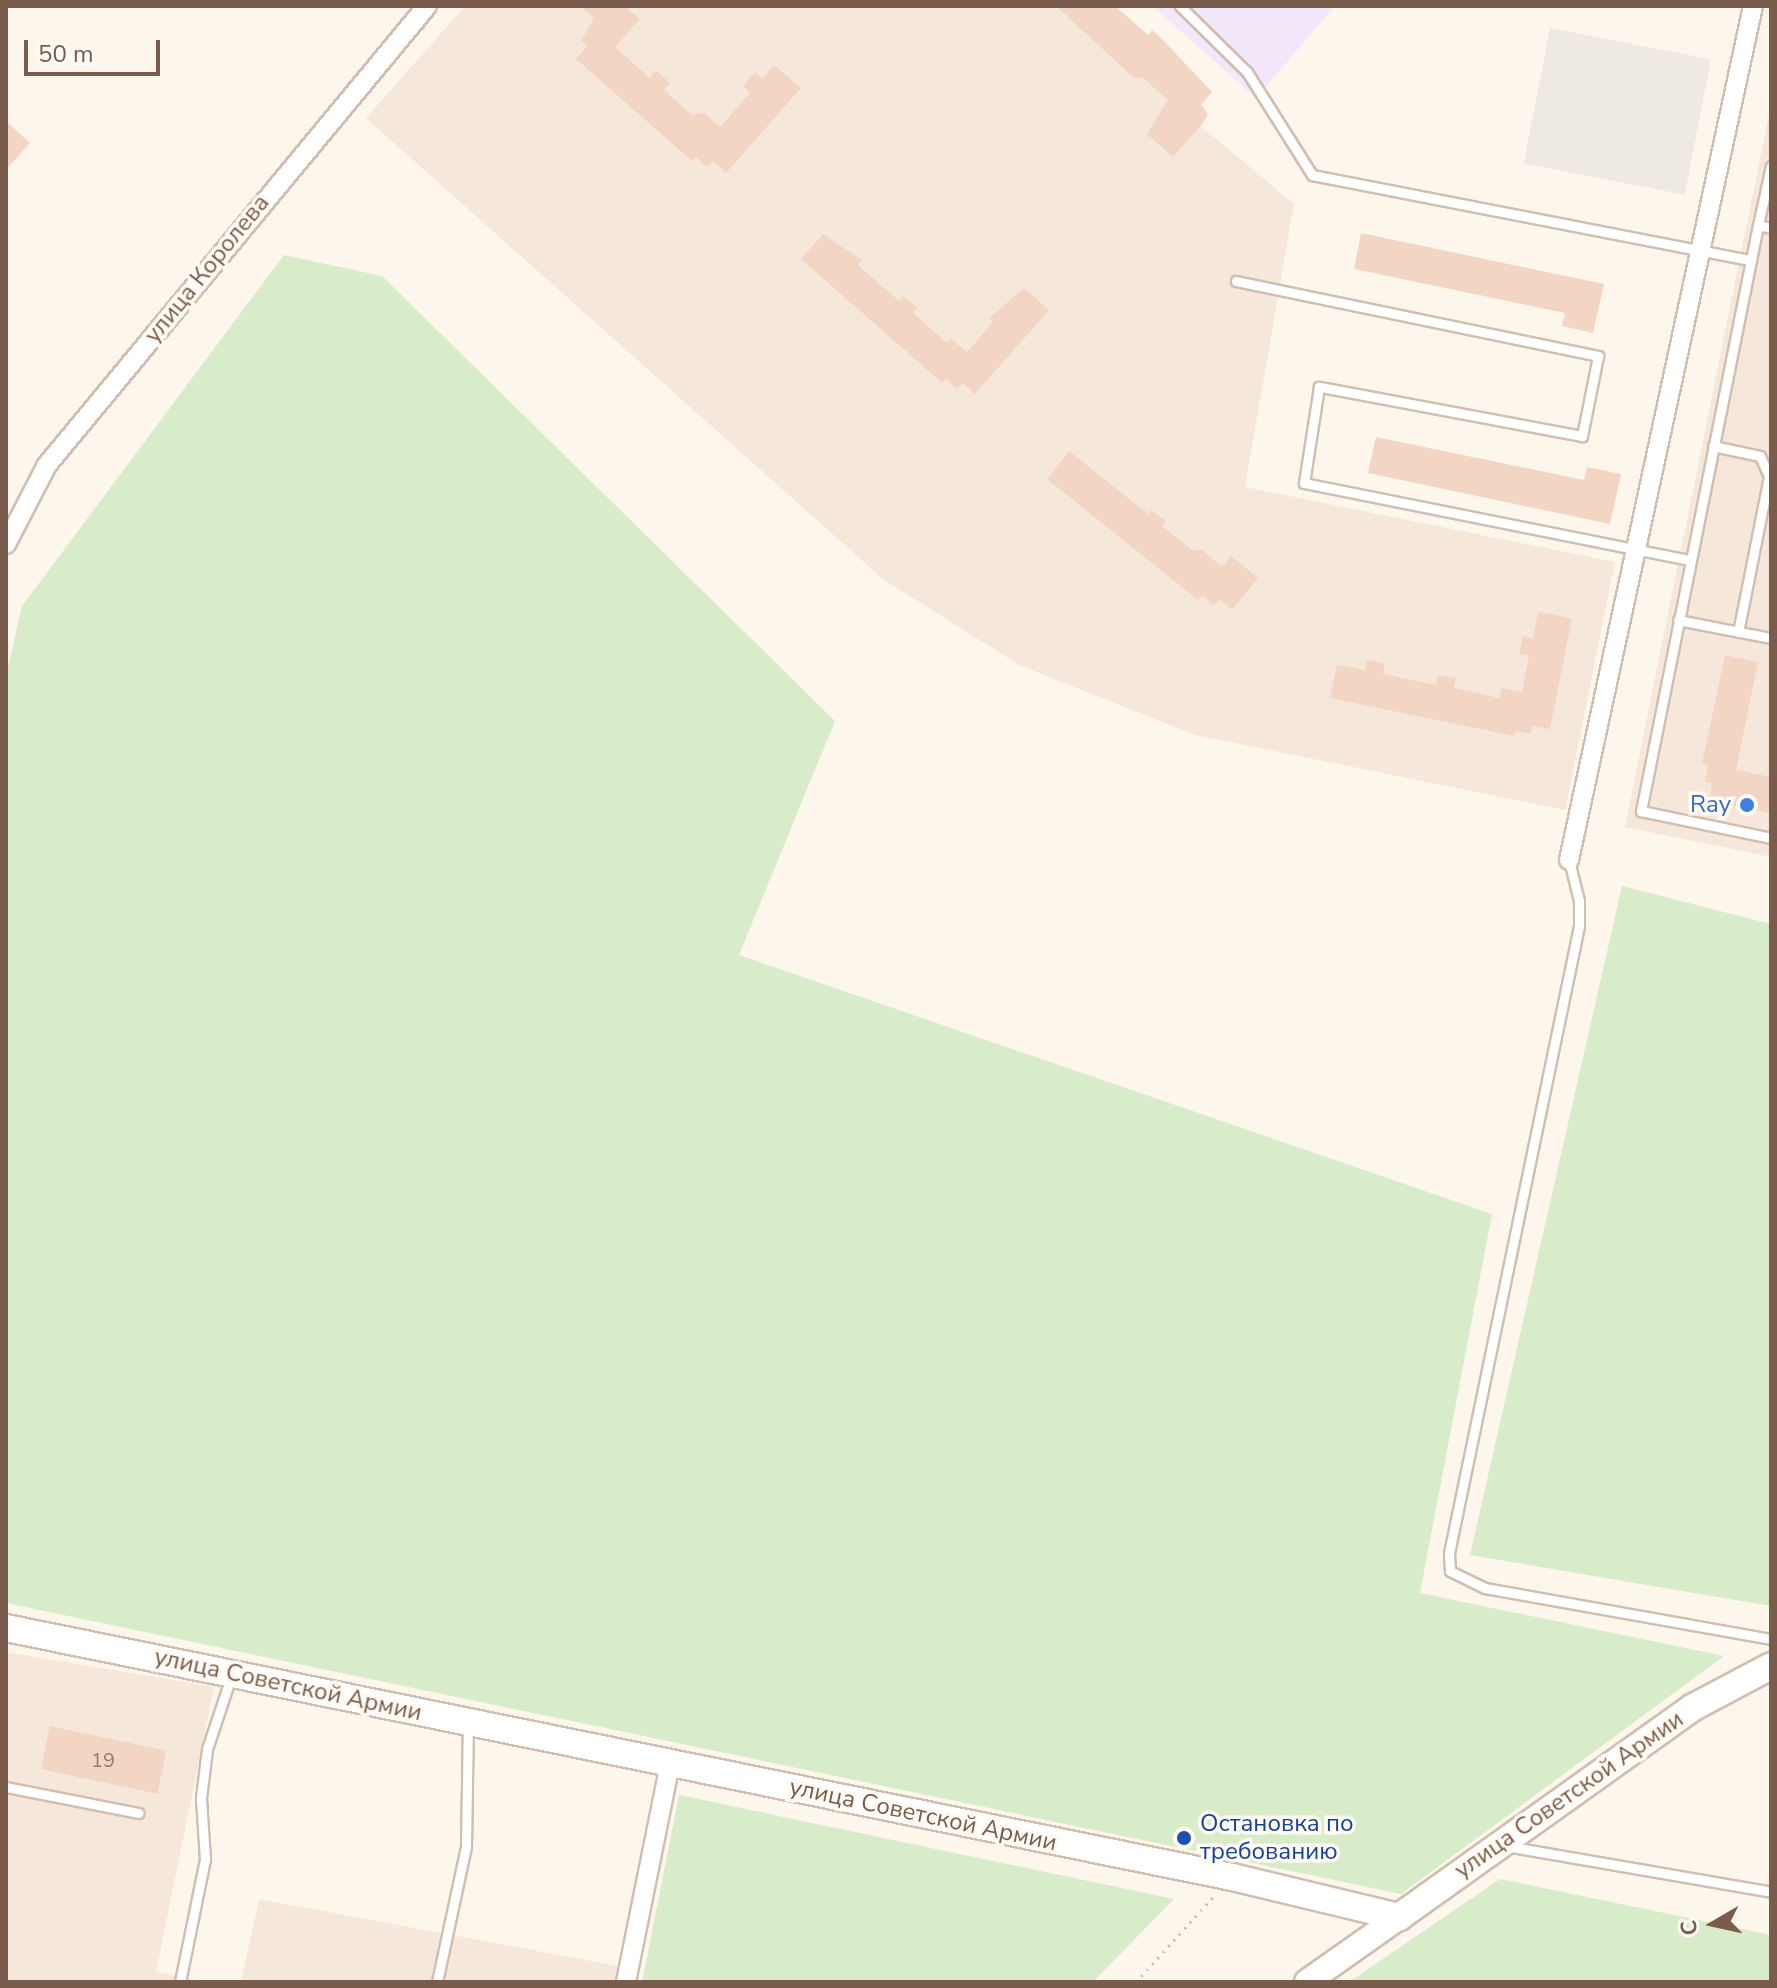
<!DOCTYPE html>
<meta charset="utf-8">
<style>
body{margin:0}
#map{position:relative;width:1777px;height:1988px;overflow:hidden;background:#fdf6ec;font-family:"Nunito Sans",sans-serif}
div>[style]{position:absolute}
.residential>*{inset:0;background:#f5e8da}
.industrial>*{inset:0;background:#efe9e4;transform-origin:0 0}
.education>*{inset:0;background:#f3e8fa}
.green>*{inset:0;background:#d8ecc9}
.building>*{inset:0;background:#f3d5c3;transform-origin:0 0}
.path>*{height:3px;margin-top:-1.5px;transform-origin:0;background:repeating-linear-gradient(90deg,#d9b8a5 0 2px,transparent 0 8px)}
.roads{filter:drop-shadow(2px 0 #d1beb0) drop-shadow(-2px 0 #d1beb0) drop-shadow(0 2px #d1beb0) drop-shadow(0 -2px #d1beb0)}
.service>*{height:9px;margin:-4.5px;padding:0 4.5px;transform-origin:4.5px;border-radius:4.5px;background:#fff}
.minor>*{height:18px;margin:-9px;padding:0 9px;transform-origin:9px;border-radius:9px;background:#fff}
.tertiary>*{height:24px;margin:-12px;padding:0 12px;transform-origin:12px;border-radius:12px;background:#fff}
.secondary>*{height:26px;margin:-13px;padding:0 13px;transform-origin:13px;border-radius:13px;background:#fff}
.dots>*{width:22px;height:22px;translate:-50% -50%;box-sizing:border-box;border:4px solid #fffaf3;border-radius:50%}
span{translate:-50% -50%;white-space:nowrap;text-align:center;line-height:1.15;-webkit-text-stroke:7px #fffaf3;paint-order:stroke}
.number-label{font-size:20px;color:#987a6a}
.number-label span{-webkit-text-stroke-width:0}
.street-label{font-size:24px;color:#7a5c4d}
.shop-label{font-size:24px;color:#366cbe}
.right{translate:-100% -50%;text-align:right}
.transit-label{font-size:24px;color:#164399}
.left{translate:0 -50%;text-align:left}
.frame{position:absolute;inset:0;border:8px solid #7a5c4d;pointer-events:none}
.north{position:absolute;left:1673px;top:1884px;width:80px;height:80px;-webkit-text-stroke:6px #fffaf3;paint-order:stroke;rotate:261deg;font-size:22px;font-weight:700;line-height:32px;text-align:center;color:#7a5c4d}
.north::after{content:'';display:block;margin:auto;width:28px;height:36px;background:#7a5c4d;clip-path:polygon(50% 0,100% 100%,50% 72%,0 100%)}
.scale{position:absolute;left:24px;top:40px;width:136px;height:36px;box-sizing:border-box;border:4px solid #7a5c4d;border-top:0;padding-left:10px;font-size:24px;line-height:28px;white-space:nowrap;color:#7a5c4d;-webkit-text-stroke:6px #fffaf3;paint-order:stroke}
</style>
<div id="map">
<div class="residential">
<div style="clip-path:polygon(465px 6px,1057px 6px,1294px 204px,1245px 487px,1615px 562px,1565px 810px,1195px 735px,1019px 665px,884px 580px,366px 118px)"></div>
<div style="clip-path:polygon(1771px 104px,1771px 857px,1625px 827px)"></div>
<div style="clip-path:polygon(6px 1652px,214px 1687px,156px 1972px,205px 1982px,6px 1982px)"></div>
<div style="clip-path:polygon(259px 1899px,618px 1966px,614px 1982px,241px 1982px)"></div>
</div>
<div class="industrial">
<div style="left:1550px;top:28px;width:164px;height:138px;rotate:11deg"></div>
</div>
<div class="education">
<div style="clip-path:polygon(1152px 6px,1335px 6px,1256px 98px)"></div>
</div>
<div class="green">
<div style="clip-path:polygon(284px 255px,382px 276px,835px 721px,739px 955px,1492px 1214px,1420px 1593px,1724px 1656px,1401px 1894px,6px 1603px,6px 676px,22px 606px)"></div>
<div style="clip-path:polygon(1622px 886px,1771px 924px,1771px 1606px,1470px 1555px)"></div>
<div style="clip-path:polygon(679px 1795px,1174px 1899px,1093px 1982px,642px 1982px)"></div>
<div style="clip-path:polygon(1500px 1879px,1771px 1935px,1771px 1982px,1349px 1982px)"></div>
</div>
<div class="building">
<div style="clip-path:polygon(580px 6px,625px 6px,640px 19px,615px 47px,650px 78px,656px 70px,670px 83px,664px 90px,692px 115px,704px 113px,720px 127px,750px 93px,743px 86px,755px 72px,762px 79px,774px 65px,801px 88px,726px 173px,713px 161px,707px 167px,696px 157px,692px 161px,576px 59px,587px 46px,581px 41px,594px 18px)"></div>
<div style="clip-path:polygon(1056px 6px,1115px 6px,1148px 35px,1152px 30px,1163px 40px,1212px 92px,1201px 105px,1208px 114px,1203px 123px,1173px 157px,1147px 134px,1168px 100px,1143px 78px,1133px 77px)"></div>
<div style="clip-path:polygon(6px 121px,30px 143px,6px 170px)"></div>
<div style="clip-path:polygon(1361px 233px,1604px 284px,1593px 333px,1562px 326px,1565px 313px,1354px 269px)"></div>
<div style="clip-path:polygon(823px 234px,862px 260px,858px 265px,899px 301px,903px 296px,917px 308px,913px 313px,947px 343px,951px 339px,967px 352px,993px 322px,989px 318px,1024px 288px,1049px 310px,975px 394px,963px 383px,957px 389px,946px 379px,942px 383px,801px 259px)"></div>
<div style="clip-path:polygon(1376px 437px,1584px 480px,1587px 467px,1621px 474px,1610px 524px,1368px 473px)"></div>
<div style="clip-path:polygon(1069px 451px,1148px 514px,1151px 510px,1166px 521px,1162px 526px,1192px 550px,1202px 550px,1222px 567px,1231px 556px,1258px 578px,1232px 610px,1219px 599px,1214px 605px,1202px 595px,1198px 600px,1047px 479px)"></div>
<div style="clip-path:polygon(1538px 612px,1572px 618px,1550px 729px,1532px 726px,1531px 734px,1516px 731px,1514px 736px,1330px 698px,1337px 665px,1365px 670px,1367px 660px,1385px 664px,1383px 674px,1436px 685px,1438px 675px,1456px 678px,1454px 688px,1499px 698px,1502px 688px,1522px 692px,1529px 656px,1519px 654px,1523px 636px,1533px 638px)"></div>
<div style="clip-path:polygon(1725px 655px,1758px 662px,1736px 770px,1771px 777px,1771px 813px,1709px 800px,1712px 783px,1705px 782px,1708px 765px,1702px 764px)"></div>
<div style="left:50px;top:1726px;width:119px;height:44px;rotate:12deg"></div>
</div>
<div class="path">
<div style="left:1136px;top:1982px;width:116px;rotate:-47.8deg"></div>
</div>
<div class="roads">
<div class="service">
<div style="left:1180px;top:6px;width:94px;rotate:44.6deg"></div>
<div style="left:1247px;top:72px;width:122px;rotate:57.7deg"></div>
<div style="left:1312px;top:175px;width:447px;rotate:11deg"></div>
<div style="left:1771px;top:166px;width:60px;rotate:102.4deg"></div>
<div style="left:1758px;top:225px;width:13px;rotate:13deg"></div>
<div style="left:1758px;top:225px;width:598px;rotate:101.29deg"></div>
<div style="left:1641px;top:811px;width:133px;rotate:11.7deg"></div>
<div style="left:1236px;top:281px;width:370px;rotate:11.7deg"></div>
<div style="left:1598px;top:356px;width:82px;rotate:101.3deg"></div>
<div style="left:1582px;top:436px;width:268px;rotate:-169.4deg"></div>
<div style="left:1319px;top:387px;width:97px;rotate:98.9deg"></div>
<div style="left:1304px;top:483px;width:394px;rotate:11.3deg"></div>
<div style="left:1713px;top:446px;width:48px;rotate:12deg"></div>
<div style="left:1760px;top:456px;width:22px;rotate:66deg"></div>
<div style="left:1769px;top:476px;width:159px;rotate:101.2deg"></div>
<div style="left:1678px;top:620px;width:95px;rotate:11deg"></div>
<div style="left:1569px;top:860px;width:42px;rotate:76.3deg"></div>
<div style="left:1579px;top:901px;width:25px;rotate:90deg"></div>
<div style="left:1579px;top:926px;width:640px;rotate:101.71deg"></div>
<div style="left:1449px;top:1553px;width:18px;rotate:87deg"></div>
<div style="left:1450px;top:1571px;width:39px;rotate:26deg"></div>
<div style="left:1485px;top:1588px;width:291px;rotate:10.1deg"></div>
<div style="left:6px;top:1787px;width:135px;rotate:11.1deg"></div>
<div style="left:1506px;top:1846px;width:269px;rotate:9.8deg"></div>
<div style="left:180px;top:1982px;width:126px;rotate:-78.5deg"></div>
<div style="left:205px;top:1859px;width:61px;rotate:-93.8deg"></div>
<div style="left:201px;top:1798px;width:49px;rotate:-83deg"></div>
<div style="left:207px;top:1749px;width:76px;rotate:-71.6deg"></div>
<div style="left:437px;top:1982px;width:138px;rotate:-77.9deg"></div>
<div style="left:466px;top:1847px;width:122px;rotate:-89.1deg"></div>
</div>
<div class="minor">
<div style="left:6px;top:544px;width:89px;rotate:-62.6deg"></div>
<div style="left:47px;top:465px;width:596px;rotate:-50.38deg"></div>
<div style="left:1569px;top:860px;width:874px;rotate:-77.84deg"></div>
<div style="left:626px;top:1982px;width:223px;rotate:-78.6deg"></div>
</div>
<div class="tertiary">
<div style="left:1307px;top:1982px;width:113px;rotate:-35.2deg"></div>
</div>
<div class="secondary">
<div style="left:6px;top:1628px;width:1251px;rotate:11.48deg"></div>
<div style="left:1232px;top:1877px;width:172px;rotate:13.5deg"></div>
<div style="left:1399px;top:1917px;width:360px;rotate:-35.5deg"></div>
<div style="left:1692px;top:1708px;width:89px;rotate:-28deg"></div>
</div>
</div>
<div class="dots">
<div style="left:1747px;top:805px;background:#3f7fe0"></div>
<div style="left:1184px;top:1838px;background:#1a4fb4"></div>
</div>
<div class="number-label">
<span style="left:103px;top:1760px">19</span>
</div>
<div class="street-label">
<span style="left:207px;top:269px;rotate:-51deg">улица Королева</span>
<span style="left:288px;top:1685px;rotate:12deg">улица Советской Армии</span>
<span style="left:1569px;top:1795px;rotate:-35deg">улица Советской Армии</span>
<span style="left:923px;top:1815px;rotate:12deg">улица Советской Армии</span>
</div>
<div class="shop-label">
<span class="right" style="left:1731px;top:805px">Ray</span>
</div>
<div class="transit-label">
<span class="left" style="left:1200px;top:1838px">Остановка по<br>требованию</span>
</div>
<div class="frame"></div>
<div class="north">С</div>
<div class="scale">50 m</div>
</div>
